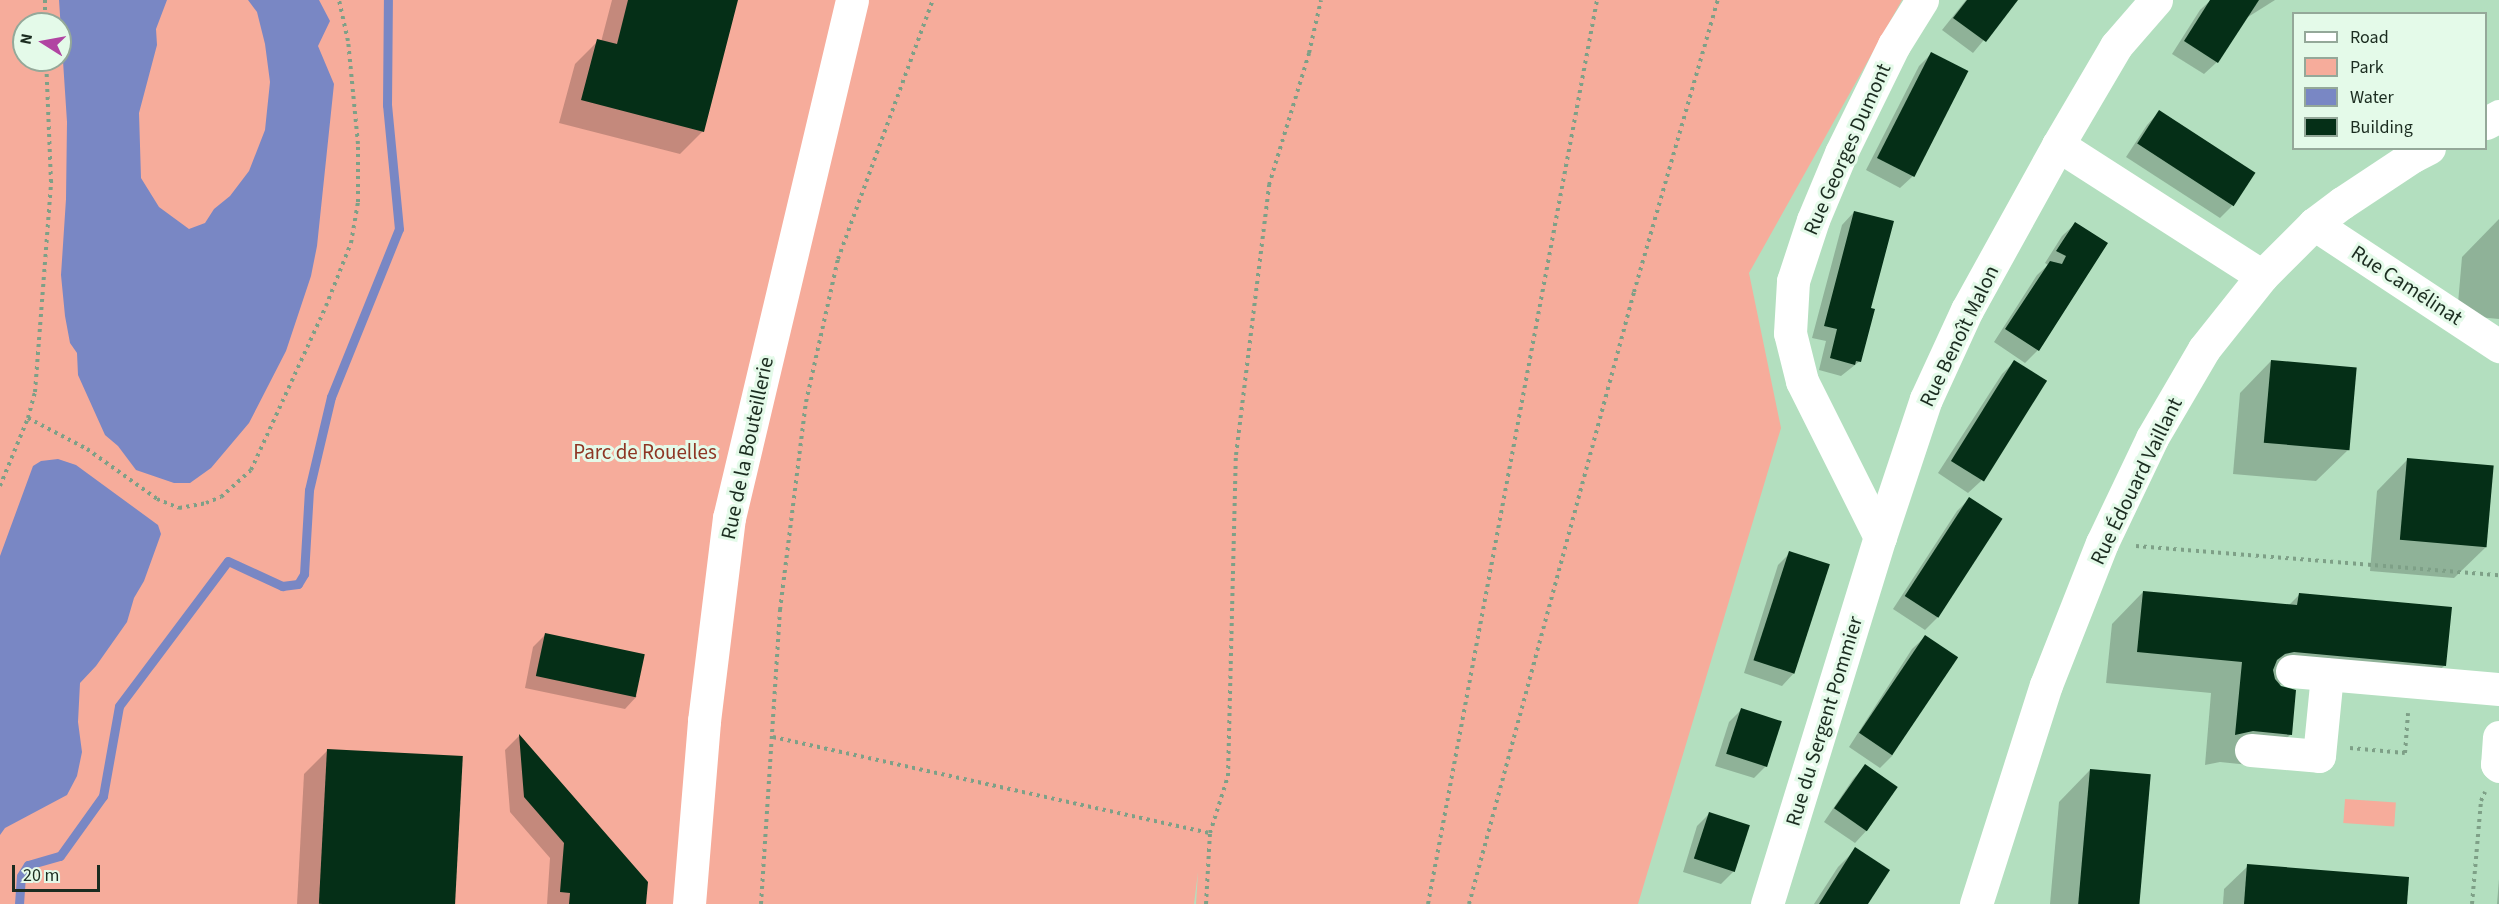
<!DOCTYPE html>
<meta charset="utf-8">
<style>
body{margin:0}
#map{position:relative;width:2499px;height:904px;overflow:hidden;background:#b3dfbf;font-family:"Source Sans 3",sans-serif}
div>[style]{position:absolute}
.green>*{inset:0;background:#f6ac9b;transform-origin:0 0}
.water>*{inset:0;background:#7987c4}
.shadow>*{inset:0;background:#0003}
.stream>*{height:9px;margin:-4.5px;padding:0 4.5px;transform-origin:4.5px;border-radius:4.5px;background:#7987c4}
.building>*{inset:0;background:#052f17;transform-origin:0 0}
.path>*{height:4px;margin-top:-2px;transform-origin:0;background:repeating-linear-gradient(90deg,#7ea087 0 3px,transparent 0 7.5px)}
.minor>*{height:33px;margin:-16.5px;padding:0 16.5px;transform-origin:16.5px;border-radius:16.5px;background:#fff}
span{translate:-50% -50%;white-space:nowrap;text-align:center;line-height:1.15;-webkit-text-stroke:6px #e4fae9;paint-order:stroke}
.street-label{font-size:21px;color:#1b2c20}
.park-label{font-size:21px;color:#8e3624}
.legend{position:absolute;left:2292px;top:12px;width:195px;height:138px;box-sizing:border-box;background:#e4fae9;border:2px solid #94a899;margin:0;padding:8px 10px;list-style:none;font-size:18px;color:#1b2c20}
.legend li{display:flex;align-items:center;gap:12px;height:30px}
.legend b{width:30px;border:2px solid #94a899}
.north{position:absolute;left:12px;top:12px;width:60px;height:60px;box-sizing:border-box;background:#e4fae9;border:2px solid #94a899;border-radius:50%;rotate:281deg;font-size:16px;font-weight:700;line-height:24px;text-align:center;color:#1b2c20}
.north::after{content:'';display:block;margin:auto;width:21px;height:27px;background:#b144a2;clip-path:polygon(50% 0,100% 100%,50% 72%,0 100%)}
.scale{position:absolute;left:12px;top:865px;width:88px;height:27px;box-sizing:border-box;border:3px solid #1b2c20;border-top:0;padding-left:8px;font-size:18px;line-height:21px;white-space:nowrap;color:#1b2c20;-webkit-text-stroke:4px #e4fae9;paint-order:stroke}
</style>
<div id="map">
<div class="green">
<div style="clip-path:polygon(evenodd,0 0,1902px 0,1749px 273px,1781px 428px,1638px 904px,1196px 904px,1198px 872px,1194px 904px,0 904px,0 0,24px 24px,60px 24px,60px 60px,24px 60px,24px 24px)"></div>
<div style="left:2345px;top:799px;width:51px;height:24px;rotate:4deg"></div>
</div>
<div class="water">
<div style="clip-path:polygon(59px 0,167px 0,156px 29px,157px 45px,139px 113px,141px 178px,159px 207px,189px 229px,205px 223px,214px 209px,230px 196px,249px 171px,265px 130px,270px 82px,265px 44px,257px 12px,248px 0,319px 0,330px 21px,318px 46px,334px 84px,317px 246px,311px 276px,286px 351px,249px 423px,211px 468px,190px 483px,174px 483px,136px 470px,118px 446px,105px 435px,78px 375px,77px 353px,70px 343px,65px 316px,61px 275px,66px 199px,67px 122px)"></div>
<div style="clip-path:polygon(58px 459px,76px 465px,158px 525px,161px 534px,144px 581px,134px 598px,127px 622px,96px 666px,80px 683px,78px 722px,82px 752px,77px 776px,67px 795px,5px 828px,0 835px,0 556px,33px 466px,41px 461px)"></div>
</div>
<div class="shadow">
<div style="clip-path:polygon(612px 0,736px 0,703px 131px,680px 154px,559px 123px,575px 64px,598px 41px,601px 42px)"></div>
<div style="clip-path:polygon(1966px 0,2017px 0,1973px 53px,1942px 30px)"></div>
<div style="clip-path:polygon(2211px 0,2216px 0,2217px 62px,2204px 74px,2172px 54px,2200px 10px)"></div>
<div style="clip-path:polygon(2238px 0,2275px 0,2248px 17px)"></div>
<div style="clip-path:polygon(1931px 54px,1913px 176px,1900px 188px,1866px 170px,1919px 66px)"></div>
<div style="clip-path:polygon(2159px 112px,2232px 206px,2220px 218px,2126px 157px,2147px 125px)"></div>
<div style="clip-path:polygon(1854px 212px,1869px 309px,1860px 361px,1841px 376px,1819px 370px,1826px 341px,1812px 338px,1842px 225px)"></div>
<div style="clip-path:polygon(2499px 219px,2499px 319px,2457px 315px,2462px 257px)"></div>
<div style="clip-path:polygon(2075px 224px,2106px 244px,2038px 350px,2025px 363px,1994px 342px,2037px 275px,2048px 265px,2045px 263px,2062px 236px)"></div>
<div style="clip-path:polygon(2271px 361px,2348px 450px,2316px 481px,2233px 474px,2240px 393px)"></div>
<div style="clip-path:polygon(2014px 362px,1981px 481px,1968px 493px,1938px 473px,2002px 374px)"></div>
<div style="clip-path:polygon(2408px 459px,2486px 547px,2454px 578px,2370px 571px,2377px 491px)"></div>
<div style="clip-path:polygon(1969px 499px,1937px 618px,1925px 630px,1893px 609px,1957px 511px)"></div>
<div style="clip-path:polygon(1790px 553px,1794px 673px,1782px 686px,1744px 673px,1778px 565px)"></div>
<div style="clip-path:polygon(2143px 592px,2288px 606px,2299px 595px,2445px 665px,2413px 696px,2276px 684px,2291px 734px,2259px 766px,2220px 762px,2205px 765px,2211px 693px,2106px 683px,2112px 624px)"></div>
<div style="clip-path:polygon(546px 634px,637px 696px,625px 709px,525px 688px,533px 647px)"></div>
<div style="clip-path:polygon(1925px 637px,1892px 756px,1880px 768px,1849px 747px,1912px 649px)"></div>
<div style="clip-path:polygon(1742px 709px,1766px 766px,1754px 778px,1715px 766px,1729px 722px)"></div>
<div style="clip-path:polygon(519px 736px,646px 883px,644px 904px,547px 904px,550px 858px,510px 812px,505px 750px)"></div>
<div style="clip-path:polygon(328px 750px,454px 904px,297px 904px,304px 774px)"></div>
<div style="clip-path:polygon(1865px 766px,1896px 787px,1867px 830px,1855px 843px,1824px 822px,1853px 779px)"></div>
<div style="clip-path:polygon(2090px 770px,2138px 904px,2050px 904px,2059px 802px)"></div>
<div style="clip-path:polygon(1709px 814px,1734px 871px,1721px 884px,1683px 872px,1697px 826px)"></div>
<div style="clip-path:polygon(1856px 849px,1865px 904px,1814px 904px,1838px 867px)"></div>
<div style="clip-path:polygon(2248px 866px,2405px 904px,2223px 904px,2224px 889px)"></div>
<div style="clip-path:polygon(2499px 879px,2499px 904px,2497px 904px)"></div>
</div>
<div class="stream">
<div style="left:19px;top:904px;width:28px;rotate:-86deg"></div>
<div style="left:21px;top:876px;width:13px;rotate:-58deg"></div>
<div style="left:28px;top:865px;width:33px;rotate:-16deg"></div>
<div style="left:60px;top:856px;width:74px;rotate:-54.4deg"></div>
<div style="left:103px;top:796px;width:91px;rotate:-79.9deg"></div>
<div style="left:119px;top:706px;width:181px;rotate:-53.1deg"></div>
<div style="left:228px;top:561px;width:60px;rotate:24.8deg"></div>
<div style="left:282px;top:586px;width:16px;rotate:-7deg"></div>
<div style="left:298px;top:584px;width:12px;rotate:-59deg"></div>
<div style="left:304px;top:574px;width:84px;rotate:-86.6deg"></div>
<div style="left:309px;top:490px;width:96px;rotate:-76.7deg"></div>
<div style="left:331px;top:397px;width:181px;rotate:-68deg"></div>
<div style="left:399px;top:229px;width:125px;rotate:-95.5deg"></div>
<div style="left:387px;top:105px;width:105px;rotate:-89.5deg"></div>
</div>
<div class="building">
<div style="clip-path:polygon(628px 0,738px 0,704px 132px,581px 100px,597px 39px,617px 44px)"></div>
<div style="clip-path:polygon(1967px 0,2018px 0,1986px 42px,1953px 18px)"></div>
<div style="clip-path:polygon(2210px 0,2259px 0,2218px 63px,2184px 41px)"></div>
<div style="left:1931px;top:52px;width:42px;height:119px;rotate:27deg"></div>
<div style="left:2159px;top:110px;width:115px;height:40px;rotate:33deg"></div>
<div style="clip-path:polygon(1854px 211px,1894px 221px,1871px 308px,1875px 309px,1861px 362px,1856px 361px,1855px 365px,1830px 358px,1837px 329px,1824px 326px)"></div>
<div style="clip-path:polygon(2075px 222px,2108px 243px,2039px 351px,2005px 329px,2050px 261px,2062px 264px,2066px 256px,2056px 251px)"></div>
<div style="left:2014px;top:360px;width:39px;height:119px;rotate:32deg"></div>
<div style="left:2271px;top:360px;width:86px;height:83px;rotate:5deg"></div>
<div style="left:2407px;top:458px;width:87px;height:82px;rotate:5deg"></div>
<div style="left:1969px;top:497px;width:40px;height:118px;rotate:33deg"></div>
<div style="left:1789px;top:551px;width:43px;height:115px;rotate:18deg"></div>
<div style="clip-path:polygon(2143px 591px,2297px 605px,2299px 593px,2452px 607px,2446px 666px,2294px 652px,2285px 654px,2277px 660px,2273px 670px,2275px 679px,2281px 686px,2296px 690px,2292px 735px,2253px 731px,2235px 735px,2242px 662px,2137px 652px)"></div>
<div style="left:545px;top:633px;width:102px;height:44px;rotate:12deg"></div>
<div style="left:1925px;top:635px;width:40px;height:118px;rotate:34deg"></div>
<div style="left:1741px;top:708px;width:43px;height:48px;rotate:18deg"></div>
<div style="clip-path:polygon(519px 734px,648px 882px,646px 904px,569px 904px,570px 893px,560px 892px,564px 843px,524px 797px)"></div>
<div style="left:327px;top:749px;width:136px;height:155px;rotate:3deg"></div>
<div style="left:1865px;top:764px;width:40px;height:54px;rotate:35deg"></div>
<div style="left:2090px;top:769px;width:61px;height:136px;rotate:5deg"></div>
<div style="left:1709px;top:812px;width:43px;height:49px;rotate:18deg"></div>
<div style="clip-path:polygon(1855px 847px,1890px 870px,1868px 904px,1819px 904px)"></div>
<div style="clip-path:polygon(2247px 864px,2409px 877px,2407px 904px,2244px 904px)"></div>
</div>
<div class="path">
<div style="left:45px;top:0;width:24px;rotate:90deg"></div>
<div style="left:28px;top:418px;width:67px;rotate:27.7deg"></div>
<div style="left:87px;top:449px;width:86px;rotate:35.5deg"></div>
<div style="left:157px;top:499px;width:24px;rotate:22deg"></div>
<div style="left:179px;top:508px;width:27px;rotate:-10deg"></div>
<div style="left:206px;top:503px;width:16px;rotate:-22deg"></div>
<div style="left:221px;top:497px;width:40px;rotate:-42deg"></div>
<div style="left:251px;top:470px;width:180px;rotate:-65.4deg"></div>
<div style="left:326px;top:306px;width:68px;rotate:-68.4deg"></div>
<div style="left:351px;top:243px;width:42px;rotate:-80.3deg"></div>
<div style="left:358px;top:202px;width:58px;rotate:-90deg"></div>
<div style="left:358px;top:144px;width:103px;rotate:-95.5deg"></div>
<div style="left:348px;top:41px;width:42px;rotate:-102.4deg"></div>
<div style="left:0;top:486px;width:74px;rotate:-67.6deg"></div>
<div style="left:28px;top:418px;width:27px;rotate:-75deg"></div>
<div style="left:35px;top:392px;width:211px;rotate:-85.6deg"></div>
<div style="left:51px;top:182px;width:122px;rotate:-92.3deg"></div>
<div style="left:2136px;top:546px;width:364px;rotate:4.6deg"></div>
<div style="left:773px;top:737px;width:447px;rotate:12.4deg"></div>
<div style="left:2350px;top:748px;width:55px;rotate:5.2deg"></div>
<div style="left:2405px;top:753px;width:40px;rotate:-85.7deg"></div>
<div style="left:761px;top:904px;width:295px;rotate:-86.3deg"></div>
<div style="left:780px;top:610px;width:210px;rotate:-82.9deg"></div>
<div style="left:806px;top:402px;width:147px;rotate:-77.4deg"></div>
<div style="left:838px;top:259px;width:276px;rotate:-69.9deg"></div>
<div style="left:1206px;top:904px;width:71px;rotate:-86.8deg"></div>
<div style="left:1210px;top:833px;width:60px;rotate:-72.5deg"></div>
<div style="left:1228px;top:776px;width:321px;rotate:-88.6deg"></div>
<div style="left:1236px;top:455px;width:272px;rotate:-83deg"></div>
<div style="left:1269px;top:185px;width:138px;rotate:-73.1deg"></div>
<div style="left:1309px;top:53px;width:54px;rotate:-77.2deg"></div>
<div style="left:1428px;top:904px;width:920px;rotate:-79.41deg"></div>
<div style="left:1469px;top:904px;width:634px;rotate:-74.91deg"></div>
<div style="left:1634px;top:292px;width:304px;rotate:-74deg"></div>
<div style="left:2472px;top:904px;width:103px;rotate:-85deg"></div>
<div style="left:2481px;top:801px;width:10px;rotate:-66deg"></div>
</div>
<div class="minor">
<div style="left:2486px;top:123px;width:15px;rotate:-28deg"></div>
<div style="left:2058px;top:145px;width:242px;rotate:32.7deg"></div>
<div style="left:2314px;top:224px;width:222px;rotate:33.4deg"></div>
<div style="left:1880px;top:537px;width:174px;rotate:-116.6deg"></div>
<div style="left:1802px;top:381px;width:49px;rotate:-104deg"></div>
<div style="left:1790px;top:333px;width:52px;rotate:-86.7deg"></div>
<div style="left:1793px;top:281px;width:64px;rotate:-71.8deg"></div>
<div style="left:1813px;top:220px;width:73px;rotate:-67.3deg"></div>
<div style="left:1841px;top:153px;width:120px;rotate:-63.9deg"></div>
<div style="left:1894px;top:45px;width:53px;rotate:-58.1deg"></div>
<div style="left:2292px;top:671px;width:208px;rotate:5deg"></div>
<div style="left:2499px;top:737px;width:27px;rotate:94deg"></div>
<div style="left:2497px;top:764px;width:3px;rotate:45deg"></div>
<div style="left:2251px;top:750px;width:68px;rotate:5deg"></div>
<div style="left:2319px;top:756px;width:82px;rotate:-84.4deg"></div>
<div style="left:689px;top:904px;width:184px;rotate:-85.3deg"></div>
<div style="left:704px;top:721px;width:205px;rotate:-83deg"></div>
<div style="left:729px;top:518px;width:532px;rotate:-76.64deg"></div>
<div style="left:1767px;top:904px;width:384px;rotate:-72.9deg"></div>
<div style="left:1880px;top:537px;width:145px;rotate:-71.6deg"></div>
<div style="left:1926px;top:399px;width:98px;rotate:-65.3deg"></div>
<div style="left:1967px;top:310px;width:188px;rotate:-61.1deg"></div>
<div style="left:2058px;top:145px;width:115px;rotate:-59.6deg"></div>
<div style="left:2116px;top:46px;width:61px;rotate:-49deg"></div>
<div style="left:1976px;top:904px;width:230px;rotate:-72.3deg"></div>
<div style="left:2046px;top:685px;width:153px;rotate:-68.5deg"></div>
<div style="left:2102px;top:543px;width:116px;rotate:-64.5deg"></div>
<div style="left:2152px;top:438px;width:103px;rotate:-59.7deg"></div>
<div style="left:2204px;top:349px;width:93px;rotate:-51.5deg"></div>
<div style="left:2262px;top:276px;width:74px;rotate:-45deg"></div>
<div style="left:2314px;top:224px;width:35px;rotate:-37deg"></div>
<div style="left:2342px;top:203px;width:85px;rotate:-33.5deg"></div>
<div style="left:2413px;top:156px;width:18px;rotate:-27deg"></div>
</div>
<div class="street-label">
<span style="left:1847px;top:149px;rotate:-66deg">Rue Georges Dumont</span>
<span style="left:2407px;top:285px;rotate:33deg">Rue Camélinat</span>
<span style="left:1959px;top:336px;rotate:-64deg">Rue Benoît Malon</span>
<span style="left:747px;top:448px;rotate:-78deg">Rue de la Bouteillerie</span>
<span style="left:2136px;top:481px;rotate:-64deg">Rue Édouard Vaillant</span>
<span style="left:1824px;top:721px;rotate:-73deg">Rue du Sergent Pommier</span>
</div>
<div class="park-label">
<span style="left:645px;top:452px">Parc de Rouelles</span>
</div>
<ul class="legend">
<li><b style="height:8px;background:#fff"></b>Road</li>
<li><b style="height:16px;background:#f6ac9b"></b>Park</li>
<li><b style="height:16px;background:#7987c4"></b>Water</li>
<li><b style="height:16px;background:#052f17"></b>Building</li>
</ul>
<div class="north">N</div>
<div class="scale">20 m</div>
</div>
